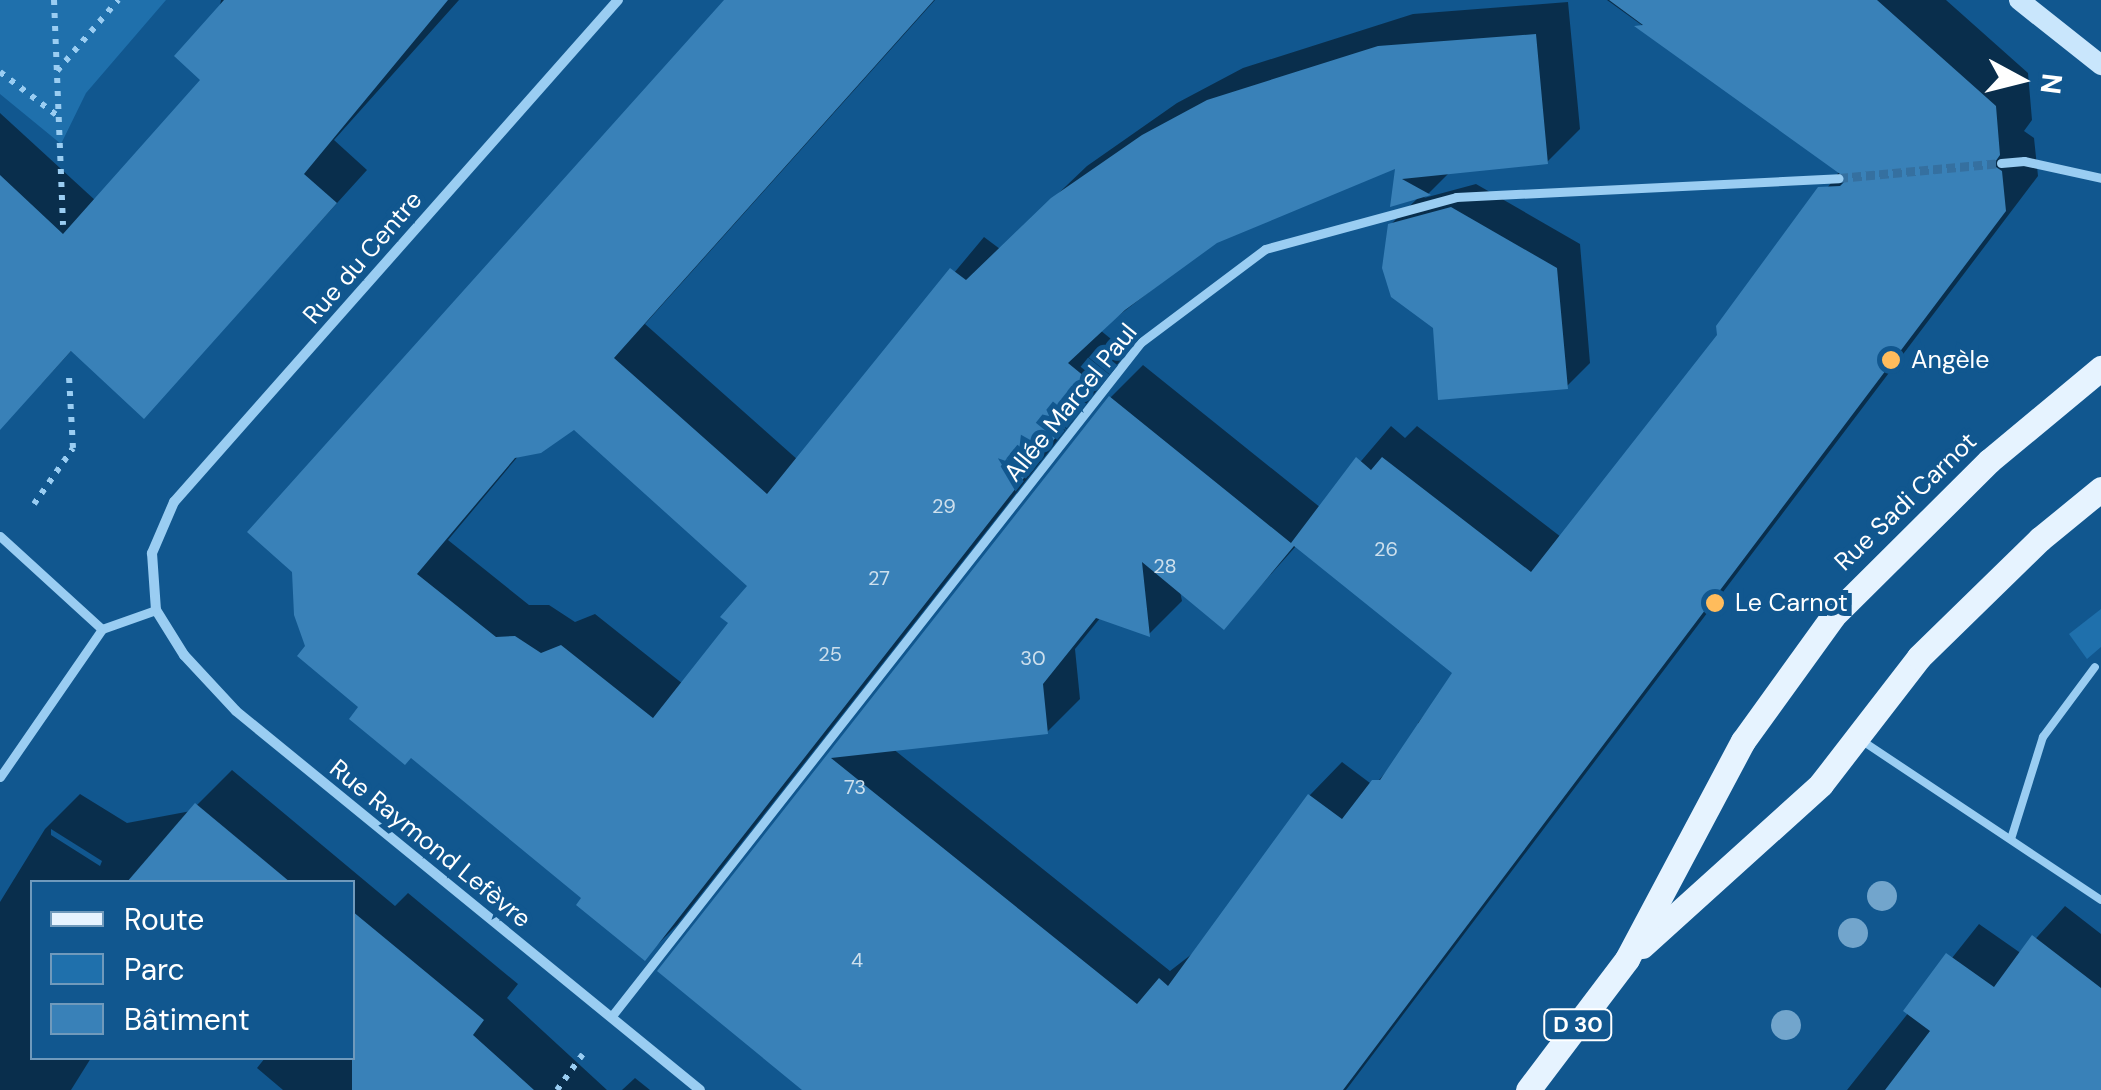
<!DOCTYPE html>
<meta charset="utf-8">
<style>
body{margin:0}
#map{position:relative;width:2101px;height:1090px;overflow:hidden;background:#11578f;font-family:"DM Sans",sans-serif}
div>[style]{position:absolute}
.green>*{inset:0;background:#1f70ac}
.shadow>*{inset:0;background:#0007}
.building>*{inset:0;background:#3981b8}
.pedestrian-tunnel>*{height:9px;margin-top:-4.5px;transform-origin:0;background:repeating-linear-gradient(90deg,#3570a0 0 9px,transparent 0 13.5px)}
.path>*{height:6px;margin-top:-3px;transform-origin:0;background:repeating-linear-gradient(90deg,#9acdf2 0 5px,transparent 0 13px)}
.service>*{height:8px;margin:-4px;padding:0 4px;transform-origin:4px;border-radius:4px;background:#9acdf2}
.pedestrian>*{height:9px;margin:-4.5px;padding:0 4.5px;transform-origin:4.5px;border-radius:4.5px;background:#9acdf2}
.minor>*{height:10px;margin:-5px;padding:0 5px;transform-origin:5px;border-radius:5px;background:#9acdf2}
.secondary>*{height:20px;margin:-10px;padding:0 10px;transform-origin:10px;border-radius:10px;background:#c9e6fc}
.primary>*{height:25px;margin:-12.5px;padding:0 12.5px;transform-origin:12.5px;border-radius:12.5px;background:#e6f3ff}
.trees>*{width:30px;height:30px;margin:-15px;border-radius:50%;background:#72a5cc}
.dots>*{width:28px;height:28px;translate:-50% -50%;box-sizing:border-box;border:5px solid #11578f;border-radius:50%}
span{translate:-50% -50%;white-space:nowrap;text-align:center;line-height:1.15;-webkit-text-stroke:10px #11578f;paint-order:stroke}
.number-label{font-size:20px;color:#cee0ed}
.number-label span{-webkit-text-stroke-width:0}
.shield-label span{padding:2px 8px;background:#11578f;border:2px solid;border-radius:8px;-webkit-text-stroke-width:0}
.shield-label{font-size:22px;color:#fff;font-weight:700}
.street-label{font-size:25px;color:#fff}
.poi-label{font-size:25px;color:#fff}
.left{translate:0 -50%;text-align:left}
.legend{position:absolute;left:30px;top:880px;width:325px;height:180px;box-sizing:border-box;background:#11578f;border:2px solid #709abc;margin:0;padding:12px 18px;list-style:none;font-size:30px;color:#fff}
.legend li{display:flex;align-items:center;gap:20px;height:50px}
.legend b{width:50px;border:2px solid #709abc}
.north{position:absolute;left:1971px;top:30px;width:100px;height:100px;-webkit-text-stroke:8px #11578f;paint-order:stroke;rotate:97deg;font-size:28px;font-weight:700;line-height:40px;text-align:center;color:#fff}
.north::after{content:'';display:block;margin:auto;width:35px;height:45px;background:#fff;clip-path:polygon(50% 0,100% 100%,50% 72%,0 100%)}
</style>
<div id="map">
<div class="green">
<div style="clip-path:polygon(0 0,166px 0,86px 93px,61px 144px,0 94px)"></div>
<div style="clip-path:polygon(2101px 609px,2101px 647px,2087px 659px,2069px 634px)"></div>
</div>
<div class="shadow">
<div style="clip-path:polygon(221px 0,459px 0,334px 140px,367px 170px,144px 416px,72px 350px,42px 383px,0 406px,0 113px,96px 201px,204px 80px)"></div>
<div style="clip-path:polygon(evenodd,731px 0,935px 0,645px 324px,798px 460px,984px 237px,1000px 249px,1087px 166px,1177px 103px,1243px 68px,1413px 14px,1568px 2px,1580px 129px,1547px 162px,1451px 171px,1424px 198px,1476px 184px,1580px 244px,1590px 363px,1566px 387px,1435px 327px,1390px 225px,1420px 196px,1393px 203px,1398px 165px,1215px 241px,1100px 330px,1127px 352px,677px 925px,644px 958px,585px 897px,301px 656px,731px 0,574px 427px,750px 586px,731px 623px,683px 684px,595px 614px,575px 622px,549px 605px,529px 605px,448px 540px,520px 454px,574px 427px)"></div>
<div style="clip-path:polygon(evenodd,1607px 0,1946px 0,2028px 73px,2032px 120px,2024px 131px,2034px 138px,2038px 176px,1346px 1090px,806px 1090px,661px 971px,1111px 397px,1143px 365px,1321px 508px,1391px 426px,1405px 438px,1417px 426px,1561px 537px,1720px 336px,1841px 169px,1607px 0,1297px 545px,1456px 673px,1418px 723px,1418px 734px,1374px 786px,1342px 762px,1310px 795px,1197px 950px,1170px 971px,892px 748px,1047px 732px,1080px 699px,1075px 649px,1101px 617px,1149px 634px,1182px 601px,1180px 591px,1224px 627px,1297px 545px)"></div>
<div style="clip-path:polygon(evenodd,232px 770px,395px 906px,408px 893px,518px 984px,507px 998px,607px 1090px,283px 1090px,257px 1068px,265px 1058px,352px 1058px,352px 882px,32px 882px,32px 1058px,91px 1058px,71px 1090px,0 1090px,0 902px,45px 829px,80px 794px,127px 823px,191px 811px,232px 770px,51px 829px,102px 861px,100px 866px,51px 835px,51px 829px)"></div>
<div style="clip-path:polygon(2065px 906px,2101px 934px,2101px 1090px,1847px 1090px,1979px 924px,2022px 954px)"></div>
<div style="clip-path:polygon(635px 1078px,650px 1090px,622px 1090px)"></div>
</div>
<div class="building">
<div style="clip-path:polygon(224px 0,448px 0,304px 174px,337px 203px,144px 419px,71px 351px,0 430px,0 175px,63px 234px,200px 80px,174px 56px)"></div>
<div style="clip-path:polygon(evenodd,724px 0,934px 0,614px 358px,767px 494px,950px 268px,966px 280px,1051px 198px,1142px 135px,1207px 100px,1378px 46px,1536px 34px,1548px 164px,1402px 179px,1431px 195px,1390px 207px,1395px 169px,1217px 243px,1125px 310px,1068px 363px,1096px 386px,645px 961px,576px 905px,581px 898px,411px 758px,405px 765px,349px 719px,358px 707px,297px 656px,305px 646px,294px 615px,292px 572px,247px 532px,724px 0,574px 430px,747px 586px,720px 617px,728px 623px,653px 718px,561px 645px,541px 653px,515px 636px,496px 637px,417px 574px,515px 458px,541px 453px,574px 430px)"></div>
<div style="clip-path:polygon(evenodd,1609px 0,1877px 0,1996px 106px,2000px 155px,1993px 165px,2002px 171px,2006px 211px,1343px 1090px,802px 1090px,657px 971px,1109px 396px,1291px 543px,1356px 457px,1371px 470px,1382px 457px,1531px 572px,1717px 335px,1716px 326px,1818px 187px,1840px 186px,1847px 179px,1634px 26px,1643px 25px,1609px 0,1294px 546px,1452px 673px,1380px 780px,1372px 780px,1342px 819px,1308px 794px,1168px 986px,1159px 978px,1137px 1004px,831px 758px,1048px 734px,1043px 684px,1096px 618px,1150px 637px,1142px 562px,1224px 630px,1294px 546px)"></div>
<div style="clip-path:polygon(1451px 207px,1557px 268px,1568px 389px,1438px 400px,1433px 328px,1391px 297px,1382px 268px,1388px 224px)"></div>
<div style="clip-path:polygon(195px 803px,290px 882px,127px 882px)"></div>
<div style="clip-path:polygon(352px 911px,484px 1020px,473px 1035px,534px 1090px,352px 1090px)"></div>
<div style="clip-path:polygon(2032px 935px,2101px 988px,2101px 1090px,1885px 1090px,1930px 1031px,1903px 1011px,1946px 953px,1994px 987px)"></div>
</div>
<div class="pedestrian-tunnel">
<div style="left:1839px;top:178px;width:163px;rotate:-5.3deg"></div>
</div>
<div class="path">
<div style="left:54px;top:0;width:225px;rotate:87.7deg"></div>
<div style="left:57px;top:71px;width:94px;rotate:-49.3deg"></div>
<div style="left:0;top:72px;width:74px;rotate:37.3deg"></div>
<div style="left:34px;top:504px;width:68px;rotate:-55.1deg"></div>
<div style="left:73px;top:448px;width:72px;rotate:-93.2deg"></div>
<div style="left:557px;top:1090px;width:44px;rotate:-54.2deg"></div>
</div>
<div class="service">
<div style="left:1861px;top:740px;width:288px;rotate:33.7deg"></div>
<div style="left:2011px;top:839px;width:107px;rotate:-72.6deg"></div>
<div style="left:2043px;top:737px;width:87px;rotate:-53.4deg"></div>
</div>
<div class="pedestrian">
<div style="left:2001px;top:163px;width:23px;rotate:-5deg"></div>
<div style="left:2024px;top:161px;width:79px;rotate:12.4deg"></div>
<div style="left:0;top:536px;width:138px;rotate:42.4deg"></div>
<div style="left:102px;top:629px;width:57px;rotate:-19.4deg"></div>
<div style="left:0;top:777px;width:180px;rotate:-55.4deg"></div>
<div style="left:611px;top:1017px;width:857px;rotate:-51.87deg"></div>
<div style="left:1140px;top:343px;width:156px;rotate:-36.9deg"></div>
<div style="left:1265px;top:249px;width:198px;rotate:-15.2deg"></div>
<div style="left:1456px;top:197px;width:383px;rotate:-2.8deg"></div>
</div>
<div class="minor">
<div style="left:618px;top:0;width:670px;rotate:131.49deg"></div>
<div style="left:174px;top:502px;width:56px;rotate:113.3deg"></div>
<div style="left:152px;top:553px;width:57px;rotate:86deg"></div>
<div style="left:156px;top:610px;width:53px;rotate:58.1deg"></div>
<div style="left:184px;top:655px;width:76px;rotate:47.1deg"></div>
<div style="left:236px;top:711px;width:599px;rotate:39.24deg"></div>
</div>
<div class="secondary">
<div style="left:2019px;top:0;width:105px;rotate:38.4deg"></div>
</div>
<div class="primary">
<div style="left:1642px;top:946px;width:241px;rotate:-42.1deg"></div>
<div style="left:1821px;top:784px;width:160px;rotate:-52.3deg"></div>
<div style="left:1919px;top:657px;width:169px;rotate:-44.3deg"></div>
<div style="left:2040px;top:539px;width:79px;rotate:-39.3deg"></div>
<div style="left:1528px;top:1090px;width:164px;rotate:-52.9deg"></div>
<div style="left:1627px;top:959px;width:247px;rotate:-62deg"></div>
<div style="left:1743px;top:741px;width:154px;rotate:-54.2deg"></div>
<div style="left:1833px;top:616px;width:220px;rotate:-44.8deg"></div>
<div style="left:1989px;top:461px;width:146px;rotate:-39.7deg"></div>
</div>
<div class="trees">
<div style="left:1882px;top:896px"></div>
<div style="left:1853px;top:933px"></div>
<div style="left:1786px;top:1025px"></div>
</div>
<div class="dots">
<div style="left:1891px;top:360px;background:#ffbc5c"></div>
<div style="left:1715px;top:603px;background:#ffbc5c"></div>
</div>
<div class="number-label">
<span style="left:944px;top:506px">29</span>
<span style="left:1386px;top:549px">26</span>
<span style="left:1165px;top:566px">28</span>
<span style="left:879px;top:578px">27</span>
<span style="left:830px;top:654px">25</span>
<span style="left:1033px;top:658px">30</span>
<span style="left:855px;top:787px">73</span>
<span style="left:857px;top:960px">4</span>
</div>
<div class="shield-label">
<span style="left:1578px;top:1025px">D 30</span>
</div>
<div class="street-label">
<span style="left:363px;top:258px;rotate:-49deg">Rue du Centre</span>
<span style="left:1071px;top:403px;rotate:-51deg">Allée Marcel Paul</span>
<span style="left:1906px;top:502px;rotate:-44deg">Rue Sadi Carnot</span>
<span style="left:430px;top:844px;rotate:39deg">Rue Raymond Lefèvre</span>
</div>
<div class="poi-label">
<span class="left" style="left:1911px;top:360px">Angèle</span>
<span class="left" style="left:1735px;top:603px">Le Carnot</span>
</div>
<ul class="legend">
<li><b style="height:12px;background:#e6f3ff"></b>Route</li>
<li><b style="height:28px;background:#1f70ac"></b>Parc</li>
<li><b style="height:28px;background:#3981b8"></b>Bâtiment</li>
</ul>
<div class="north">N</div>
</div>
